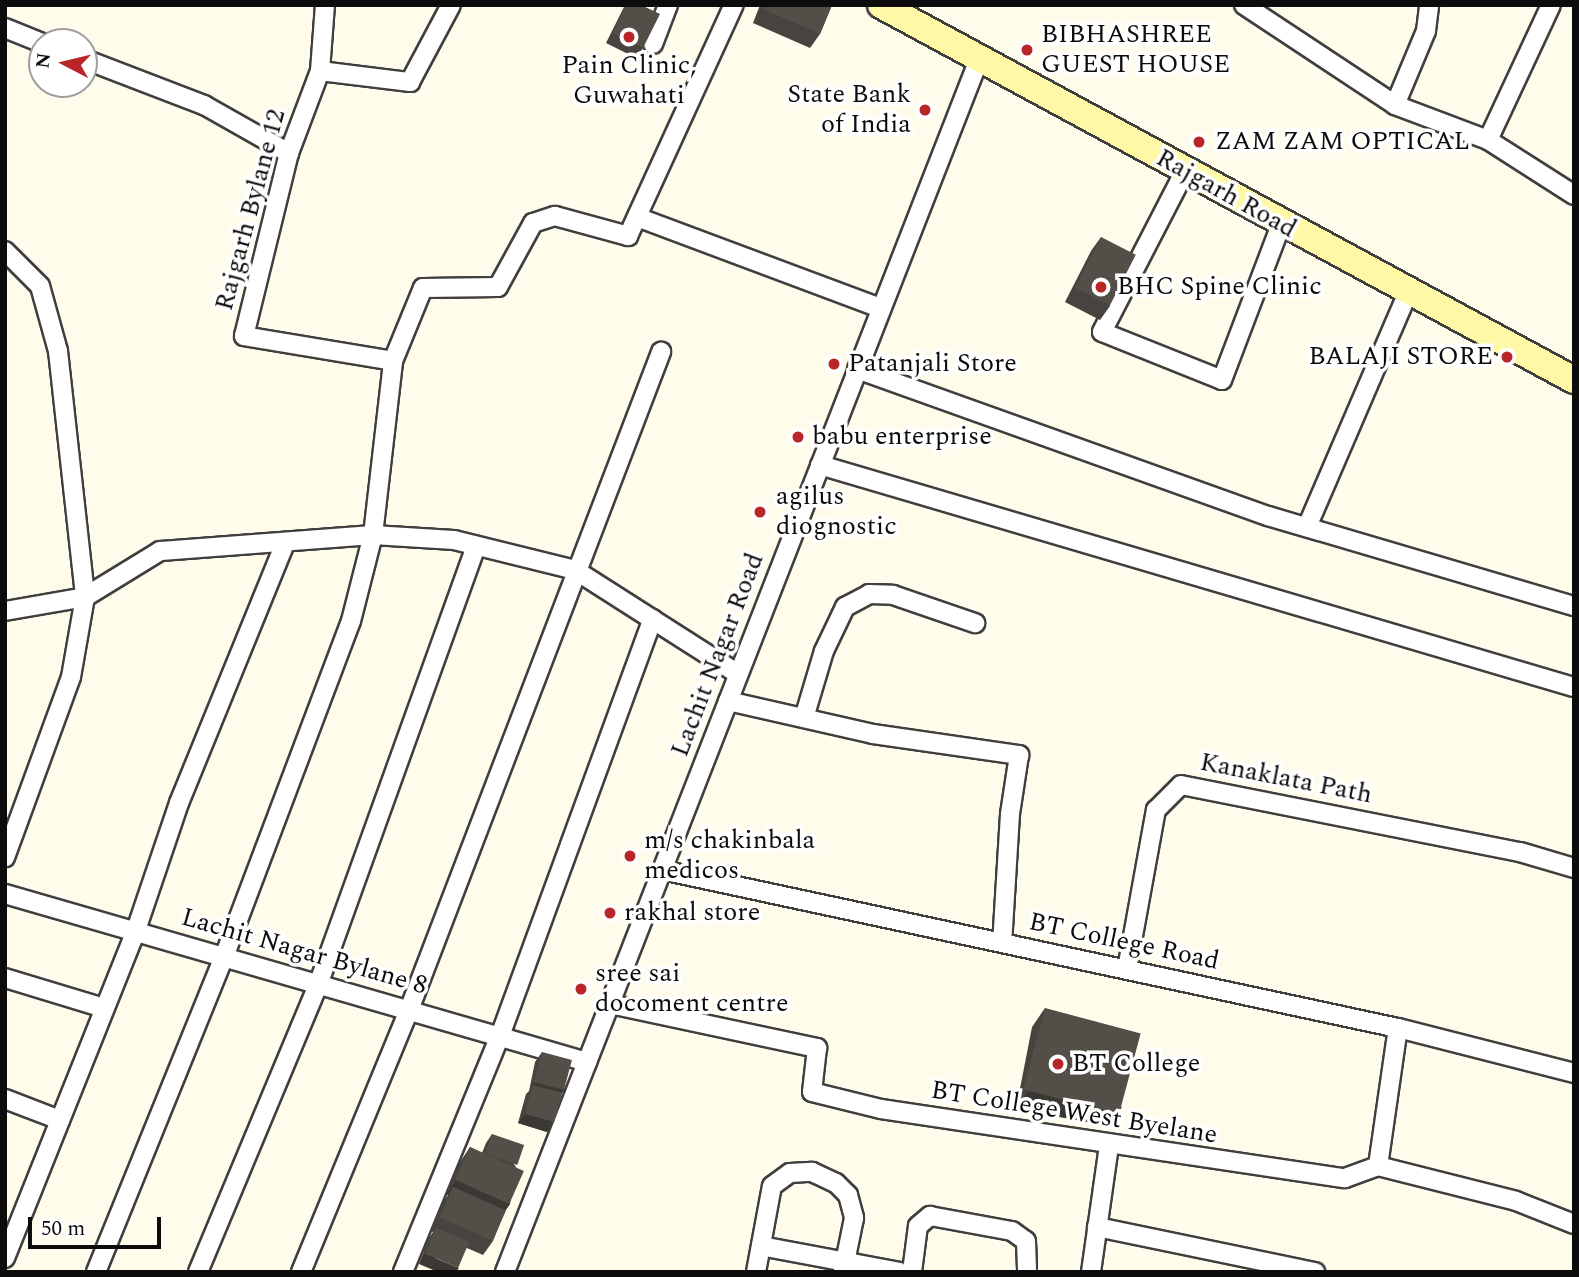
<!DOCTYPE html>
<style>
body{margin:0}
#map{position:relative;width:1579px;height:1277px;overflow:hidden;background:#fffceb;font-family:Spectral,serif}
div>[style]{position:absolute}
.roads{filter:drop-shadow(2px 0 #3f3f3f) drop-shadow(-2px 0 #3f3f3f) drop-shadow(0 2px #3f3f3f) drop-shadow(0 -2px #3f3f3f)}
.street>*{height:18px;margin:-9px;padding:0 9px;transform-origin:9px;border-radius:9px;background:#fff}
.secondary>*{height:26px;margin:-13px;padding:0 13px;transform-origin:13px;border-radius:13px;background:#fef8a7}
.wall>*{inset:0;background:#48433e}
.shaded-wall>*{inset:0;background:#3b3732}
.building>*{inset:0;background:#544e48;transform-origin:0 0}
.dots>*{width:19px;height:19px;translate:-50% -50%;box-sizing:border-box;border:4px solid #fff;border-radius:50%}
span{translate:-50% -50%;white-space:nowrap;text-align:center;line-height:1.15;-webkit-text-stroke:7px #fff;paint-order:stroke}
.poi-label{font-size:26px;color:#0c0c0c}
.left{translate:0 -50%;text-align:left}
.right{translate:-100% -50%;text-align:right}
.street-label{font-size:26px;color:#0c0c0c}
.frame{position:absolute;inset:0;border:7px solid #0c0c0c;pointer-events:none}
.north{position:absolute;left:28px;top:28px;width:70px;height:70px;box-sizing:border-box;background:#fff;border:2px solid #9e9e9e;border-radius:50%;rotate:277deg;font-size:19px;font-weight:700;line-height:28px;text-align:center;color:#0c0c0c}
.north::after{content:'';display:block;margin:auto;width:24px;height:32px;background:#b92627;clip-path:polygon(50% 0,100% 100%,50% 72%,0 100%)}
.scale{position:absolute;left:28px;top:1217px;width:133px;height:32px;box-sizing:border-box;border:4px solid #0c0c0c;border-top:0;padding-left:9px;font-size:21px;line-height:24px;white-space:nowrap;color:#0c0c0c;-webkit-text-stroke:5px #fff;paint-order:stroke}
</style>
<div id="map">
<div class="roads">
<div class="street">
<div style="left:1244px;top:5px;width:181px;rotate:33.5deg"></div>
<div style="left:1395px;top:105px;width:99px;rotate:20.6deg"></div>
<div style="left:1488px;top:140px;width:102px;rotate:32.6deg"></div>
<div style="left:5px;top:28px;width:40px;rotate:22deg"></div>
<div style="left:653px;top:44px;width:42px;rotate:-69deg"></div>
<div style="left:84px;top:59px;width:129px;rotate:21deg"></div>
<div style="left:204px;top:105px;width:98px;rotate:29.5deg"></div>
<div style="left:320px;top:71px;width:66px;rotate:-85.7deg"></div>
<div style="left:1395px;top:105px;width:80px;rotate:-67.3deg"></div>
<div style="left:1426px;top:31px;width:26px;rotate:-83deg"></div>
<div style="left:1488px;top:140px;width:149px;rotate:-65deg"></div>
<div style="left:1185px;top:171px;width:181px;rotate:117.3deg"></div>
<div style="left:1102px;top:332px;width:129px;rotate:21.8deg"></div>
<div style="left:1222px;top:380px;width:166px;rotate:-69.2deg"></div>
<div style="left:637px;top:217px;width:260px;rotate:20.5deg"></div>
<div style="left:5px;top:251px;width:49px;rotate:45deg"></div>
<div style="left:40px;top:286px;width:67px;rotate:74.5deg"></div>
<div style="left:58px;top:351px;width:247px;rotate:83.7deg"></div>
<div style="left:85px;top:597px;width:81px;rotate:99.9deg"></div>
<div style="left:71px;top:677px;width:192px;rotate:110.1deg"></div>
<div style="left:393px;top:361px;width:79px;rotate:-67.7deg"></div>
<div style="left:423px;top:288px;width:75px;rotate:-0.8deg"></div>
<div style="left:498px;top:287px;width:73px;rotate:-61.3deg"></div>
<div style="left:533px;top:223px;width:23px;rotate:-18deg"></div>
<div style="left:555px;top:216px;width:76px;rotate:15.3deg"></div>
<div style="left:628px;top:236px;width:254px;rotate:-65.4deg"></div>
<div style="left:857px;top:369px;width:436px;rotate:19.7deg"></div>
<div style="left:1268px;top:516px;width:319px;rotate:16.4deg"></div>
<div style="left:820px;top:465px;width:786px;rotate:16.41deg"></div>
<div style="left:1307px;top:527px;width:256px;rotate:-66.7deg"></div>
<div style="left:5px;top:611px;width:81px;rotate:-9.9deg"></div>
<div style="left:85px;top:597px;width:88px;rotate:-31.5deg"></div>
<div style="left:160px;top:551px;width:214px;rotate:-4.3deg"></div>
<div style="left:373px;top:535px;width:175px;rotate:-83.4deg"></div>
<div style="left:393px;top:361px;width:151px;rotate:-170.5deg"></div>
<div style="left:244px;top:336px;width:188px;rotate:-76.2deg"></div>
<div style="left:289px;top:153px;width:88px;rotate:-69.3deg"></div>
<div style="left:320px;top:71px;width:91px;rotate:7deg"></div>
<div style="left:410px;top:82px;width:87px;rotate:-62deg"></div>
<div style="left:728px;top:701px;width:149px;rotate:12.8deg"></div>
<div style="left:873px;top:734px;width:148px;rotate:8.2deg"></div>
<div style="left:1019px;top:755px;width:60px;rotate:98.7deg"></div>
<div style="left:1010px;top:814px;width:129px;rotate:93.5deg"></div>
<div style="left:804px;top:718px;width:70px;rotate:-73.4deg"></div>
<div style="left:824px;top:651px;width:49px;rotate:-64.5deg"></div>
<div style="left:845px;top:607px;width:27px;rotate:-28deg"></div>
<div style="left:869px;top:594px;width:24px;rotate:2deg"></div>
<div style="left:893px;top:595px;width:87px;rotate:18.9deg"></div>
<div style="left:662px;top:870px;width:753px;rotate:12.12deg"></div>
<div style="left:1398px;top:1028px;width:182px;rotate:14.3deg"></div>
<div style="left:5px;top:894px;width:606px;rotate:16.1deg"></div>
<div style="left:1127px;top:969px;width:162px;rotate:-79.7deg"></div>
<div style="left:1156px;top:810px;width:35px;rotate:-45deg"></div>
<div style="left:1181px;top:785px;width:346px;rotate:11.2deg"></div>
<div style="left:1520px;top:852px;width:56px;rotate:16.5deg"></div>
<div style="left:5px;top:978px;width:103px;rotate:16.9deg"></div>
<div style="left:610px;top:1004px;width:212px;rotate:12deg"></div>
<div style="left:817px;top:1048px;width:44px;rotate:96.5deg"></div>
<div style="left:812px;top:1092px;width:71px;rotate:13.8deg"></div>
<div style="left:881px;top:1109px;width:469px;rotate:8.5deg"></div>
<div style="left:1345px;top:1178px;width:35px;rotate:-20deg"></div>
<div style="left:1378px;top:1166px;width:142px;rotate:14.2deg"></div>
<div style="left:1516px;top:1201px;width:62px;rotate:21.6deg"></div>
<div style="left:5px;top:1099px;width:59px;rotate:20.9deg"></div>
<div style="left:1378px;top:1166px;width:139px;rotate:-81.8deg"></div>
<div style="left:1097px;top:1227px;width:223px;rotate:11.7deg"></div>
<div style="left:761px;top:1246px;width:141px;rotate:10.6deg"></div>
<div style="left:5px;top:1258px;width:353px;rotate:-68.2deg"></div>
<div style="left:136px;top:930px;width:134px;rotate:-71.3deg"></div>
<div style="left:179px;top:803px;width:281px;rotate:-67.8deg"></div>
<div style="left:96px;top:1272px;width:340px;rotate:-67.9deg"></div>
<div style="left:224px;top:957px;width:359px;rotate:-69.3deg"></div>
<div style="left:351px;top:621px;width:89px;rotate:-75.7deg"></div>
<div style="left:373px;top:535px;width:81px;rotate:3.5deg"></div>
<div style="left:454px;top:540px;width:125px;rotate:13.9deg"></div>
<div style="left:575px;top:570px;width:193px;rotate:32.5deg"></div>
<div style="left:198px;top:1272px;width:311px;rotate:-67.3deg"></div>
<div style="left:318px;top:985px;width:467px;rotate:-70.2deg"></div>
<div style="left:301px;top:1272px;width:283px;rotate:-67.6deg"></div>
<div style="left:409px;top:1010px;width:705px;rotate:-69.04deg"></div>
<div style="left:403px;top:1272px;width:255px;rotate:-67.7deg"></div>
<div style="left:500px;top:1036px;width:444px;rotate:-69.9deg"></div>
<div style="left:505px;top:1272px;width:1305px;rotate:-68.65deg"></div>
<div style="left:756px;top:1272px;width:87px;rotate:-79.5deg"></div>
<div style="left:772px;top:1186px;width:22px;rotate:-36deg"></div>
<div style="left:790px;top:1173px;width:22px;rotate:-3deg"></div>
<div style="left:812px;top:1172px;width:26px;rotate:25deg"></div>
<div style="left:836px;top:1183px;width:17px;rotate:45deg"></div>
<div style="left:848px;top:1195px;width:24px;rotate:75deg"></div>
<div style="left:854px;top:1218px;width:55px;rotate:101.5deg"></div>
<div style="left:912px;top:1272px;width:46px;rotate:-82.6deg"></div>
<div style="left:918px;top:1226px;width:16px;rotate:-40deg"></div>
<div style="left:930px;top:1216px;width:83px;rotate:10.4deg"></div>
<div style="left:1012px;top:1231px;width:17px;rotate:36deg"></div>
<div style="left:1026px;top:1241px;width:31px;rotate:88deg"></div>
<div style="left:1091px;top:1272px;width:128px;rotate:-81.9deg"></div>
</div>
<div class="secondary">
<div style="left:881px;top:5px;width:788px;rotate:28.42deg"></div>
</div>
</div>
<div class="wall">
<div style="clip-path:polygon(625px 5px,641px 5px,643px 48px,636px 58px,606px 43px)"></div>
<div style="clip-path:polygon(760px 5px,832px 5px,820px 34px,810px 48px,753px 23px)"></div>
<div style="clip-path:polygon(1101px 237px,1110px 306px,1100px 320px,1065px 302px,1091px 251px)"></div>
<div style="clip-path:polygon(1045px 1008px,1109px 1126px,1016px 1109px,1032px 1027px)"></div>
<div style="clip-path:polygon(542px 1052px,565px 1089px,562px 1093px,553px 1122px,547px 1132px,518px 1123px,526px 1094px,529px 1091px,535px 1062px)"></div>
<div style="clip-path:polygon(492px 1134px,516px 1167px,510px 1204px,505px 1211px,493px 1241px,483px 1255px,467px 1248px,419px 1264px,429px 1238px,433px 1232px,430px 1231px,443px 1202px,448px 1195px,446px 1194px,460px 1162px,470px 1147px,482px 1153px,486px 1143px)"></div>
</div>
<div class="shaded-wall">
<div style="clip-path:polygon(535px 1082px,565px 1089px,558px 1098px,532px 1086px)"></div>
<div style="clip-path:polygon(1029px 1090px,1122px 1107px,1109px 1126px,1016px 1109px)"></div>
<div style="clip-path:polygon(525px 1114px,553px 1122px,547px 1132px,518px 1123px)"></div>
<div style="clip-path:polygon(456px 1180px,510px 1204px,500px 1218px,453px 1187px,448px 1195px,446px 1194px)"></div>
<div style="clip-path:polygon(425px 1254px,459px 1268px,456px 1272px,438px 1272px,419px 1264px)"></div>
</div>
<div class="building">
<div style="clip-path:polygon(626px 5px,641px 5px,660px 14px,643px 48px,613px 33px)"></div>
<div style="clip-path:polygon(764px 5px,832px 5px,820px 34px,763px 9px)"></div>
<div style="left:1101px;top:237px;width:39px;height:57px;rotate:27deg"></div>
<div style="left:1045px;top:1008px;width:99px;height:84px;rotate:15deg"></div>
<div style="left:542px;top:1052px;width:31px;height:31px;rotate:15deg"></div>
<div style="left:533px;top:1085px;width:30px;height:30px;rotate:15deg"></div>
<div style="left:492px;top:1134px;width:34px;height:21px;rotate:19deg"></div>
<div style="left:470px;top:1147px;width:59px;height:36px;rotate:24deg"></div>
<div style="left:453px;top:1187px;width:58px;height:33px;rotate:24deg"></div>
<div style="left:436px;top:1228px;width:36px;height:28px;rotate:23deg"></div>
</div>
<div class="dots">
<div style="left:629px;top:37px;background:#b92627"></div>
<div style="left:1027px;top:50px;background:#b92627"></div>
<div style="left:925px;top:110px;background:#b92627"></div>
<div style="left:1199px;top:142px;background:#b92627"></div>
<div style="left:1101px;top:287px;background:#b92627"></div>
<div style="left:1507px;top:357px;background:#b92627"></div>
<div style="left:834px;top:364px;background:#b92627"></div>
<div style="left:798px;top:437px;background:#b92627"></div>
<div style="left:760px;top:512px;background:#b92627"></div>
<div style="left:630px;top:856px;background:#b92627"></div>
<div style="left:610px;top:913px;background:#b92627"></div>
<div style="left:581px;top:989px;background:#b92627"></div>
<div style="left:1058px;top:1064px;background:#b92627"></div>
</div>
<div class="poi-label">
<span class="left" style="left:1041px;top:50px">BIBHASHREE<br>GUEST HOUSE</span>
<span style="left:629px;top:81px">Pain Clinic,<br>Guwahati</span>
<span class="right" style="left:911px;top:110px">State Bank<br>of India</span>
<span class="left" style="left:1215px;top:142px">ZAM ZAM OPTICAL</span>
<span class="left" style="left:1117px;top:287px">BHC Spine Clinic</span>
<span class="right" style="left:1493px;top:357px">BALAJI STORE</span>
<span class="left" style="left:848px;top:364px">Patanjali Store</span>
<span class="left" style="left:812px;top:437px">babu enterprise</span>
<span class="left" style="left:776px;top:512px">agilus<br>diognostic</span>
<span class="left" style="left:644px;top:856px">m/s chakinbala<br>medicos</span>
<span class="left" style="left:624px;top:913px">rakhal store</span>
<span class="left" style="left:595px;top:989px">sree sai<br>docoment centre</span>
<span class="left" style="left:1072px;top:1064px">BT College</span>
</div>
<div class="street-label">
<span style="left:1226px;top:194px;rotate:29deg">Rajgarh Road</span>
<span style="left:251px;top:210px;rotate:-75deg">Rajgarh Bylane 12</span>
<span style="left:718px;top:655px;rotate:-69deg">Lachit Nagar Road</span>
<span style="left:1286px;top:779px;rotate:11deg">Kanaklata Path</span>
<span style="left:1124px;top:942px;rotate:12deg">BT College Road</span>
<span style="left:304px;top:952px;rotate:16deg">Lachit Nagar Bylane 8</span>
<span style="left:1074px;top:1113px;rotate:9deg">BT College West Byelane</span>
</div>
<div class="frame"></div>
<div class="north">N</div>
<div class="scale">50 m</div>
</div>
